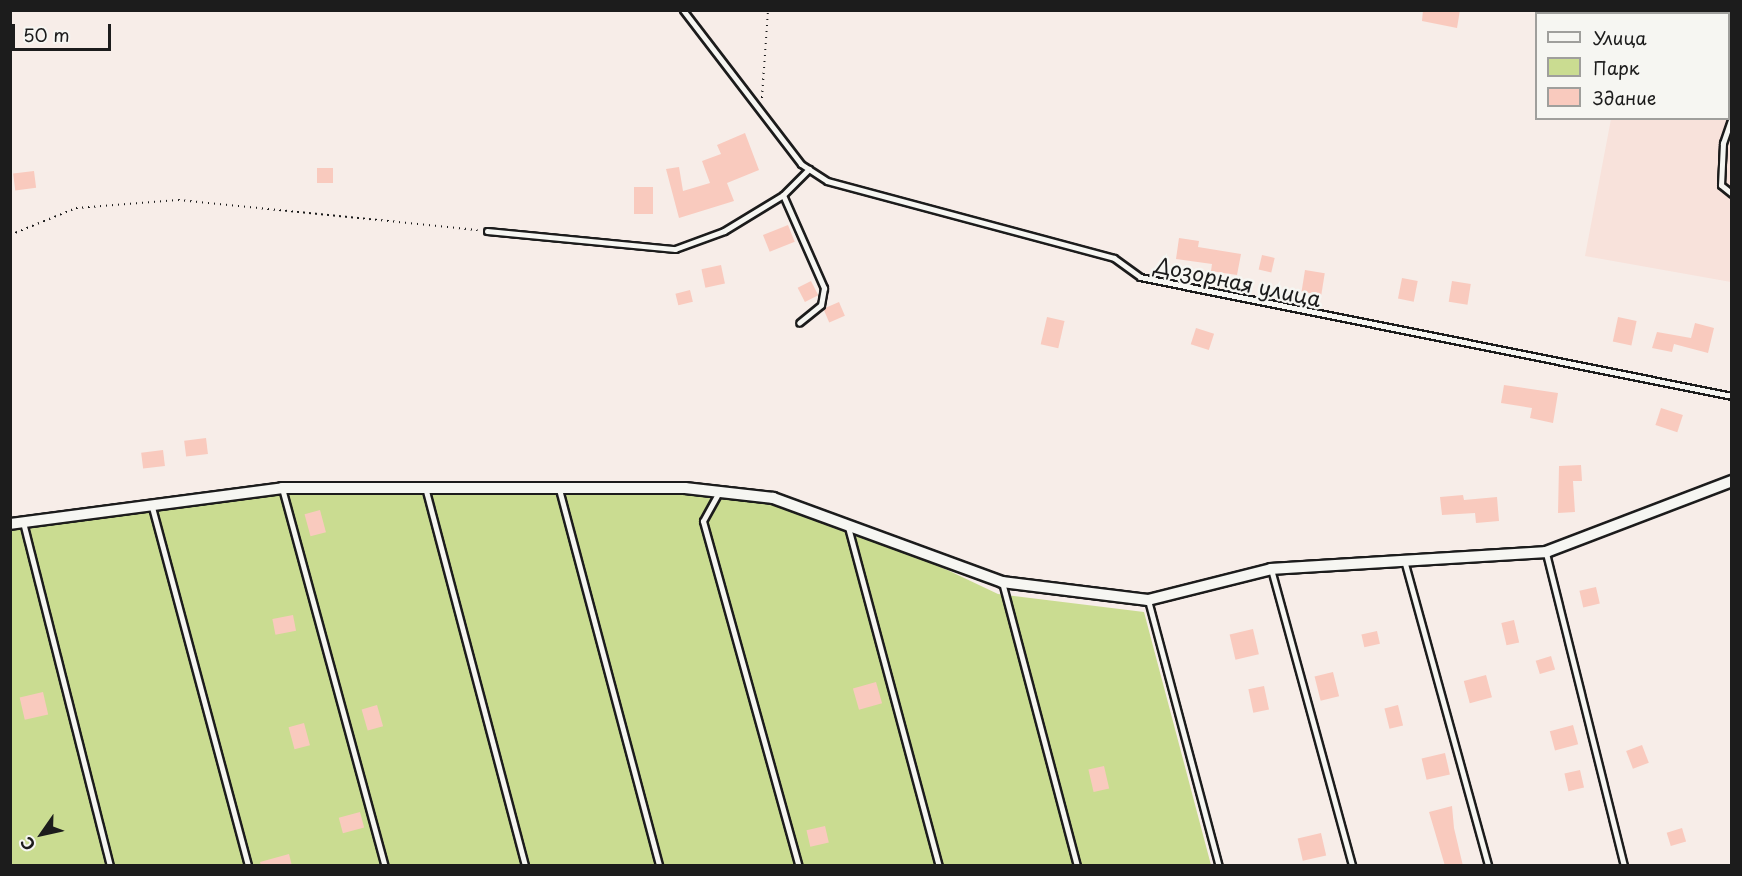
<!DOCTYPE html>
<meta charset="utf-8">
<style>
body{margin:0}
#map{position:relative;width:1742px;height:876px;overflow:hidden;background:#f7ede8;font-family:"Playpen Sans",sans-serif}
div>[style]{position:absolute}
.built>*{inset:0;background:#f8e2db}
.green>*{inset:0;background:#cadc91}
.building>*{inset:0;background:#f9cabe;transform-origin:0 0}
.path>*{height:2px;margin-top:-1px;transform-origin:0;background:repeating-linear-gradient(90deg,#1c1c1c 0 1.5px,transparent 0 6px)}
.roads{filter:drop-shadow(2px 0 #1c1c1c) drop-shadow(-2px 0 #1c1c1c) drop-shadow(0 2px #1c1c1c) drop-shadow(0 -2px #1c1c1c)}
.service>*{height:5px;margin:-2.5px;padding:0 2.5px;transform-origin:2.5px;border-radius:2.5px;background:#f6f6f2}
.minor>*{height:10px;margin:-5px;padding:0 5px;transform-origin:5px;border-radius:5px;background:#f6f6f2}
span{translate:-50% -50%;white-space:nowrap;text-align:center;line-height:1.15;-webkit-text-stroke:5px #f6f6f2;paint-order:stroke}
.street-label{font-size:21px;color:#1c1c1c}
.frame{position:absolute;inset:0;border:12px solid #1c1c1c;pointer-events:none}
.legend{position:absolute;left:1535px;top:12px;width:195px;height:108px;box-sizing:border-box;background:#f6f6f2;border:2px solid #9f9f9c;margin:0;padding:8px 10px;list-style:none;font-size:18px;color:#1c1c1c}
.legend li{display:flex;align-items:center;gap:12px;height:30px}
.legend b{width:30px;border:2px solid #9f9f9c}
.north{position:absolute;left:12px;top:804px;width:60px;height:60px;-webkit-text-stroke:4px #f6f6f2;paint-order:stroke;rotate:236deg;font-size:16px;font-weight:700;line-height:24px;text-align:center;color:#1c1c1c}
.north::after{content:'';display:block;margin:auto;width:21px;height:27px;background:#1c1c1c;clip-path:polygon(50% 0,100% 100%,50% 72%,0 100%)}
.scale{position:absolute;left:12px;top:24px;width:99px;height:27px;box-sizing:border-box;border:3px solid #1c1c1c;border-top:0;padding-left:8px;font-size:18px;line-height:21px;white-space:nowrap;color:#1c1c1c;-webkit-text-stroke:4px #f6f6f2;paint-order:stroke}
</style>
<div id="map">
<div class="built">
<div style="clip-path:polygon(1729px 65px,1731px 282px,1585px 256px,1611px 119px,1728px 118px)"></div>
</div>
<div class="green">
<div style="clip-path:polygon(282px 488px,685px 488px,773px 498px,846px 522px,998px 594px,1144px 612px,1211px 865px,11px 866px,11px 524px)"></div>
</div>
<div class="building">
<div style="clip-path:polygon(1423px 10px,1460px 10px,1457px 28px,1422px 21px)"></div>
<div style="clip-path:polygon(745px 133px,759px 170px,727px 183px,734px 201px,679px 218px,666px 169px,679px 167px,683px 191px,710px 183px,702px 161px,721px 154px,717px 145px)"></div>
<div style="left:317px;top:168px;width:16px;height:15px"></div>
<div style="left:34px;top:171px;width:17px;height:21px;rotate:83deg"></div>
<div style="left:634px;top:187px;width:19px;height:27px"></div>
<div style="left:788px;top:225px;width:18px;height:27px;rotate:68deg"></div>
<div style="clip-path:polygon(1179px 238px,1199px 241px,1198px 247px,1241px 254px,1237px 275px,1211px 271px,1212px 264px,1176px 259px)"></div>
<div style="left:1262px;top:255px;width:13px;height:15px;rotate:13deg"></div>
<div style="left:721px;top:265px;width:19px;height:20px;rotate:78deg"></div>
<div style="left:1305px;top:270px;width:20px;height:22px;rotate:9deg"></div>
<div style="left:1402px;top:278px;width:16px;height:21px;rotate:11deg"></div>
<div style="left:811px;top:281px;width:16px;height:15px;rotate:63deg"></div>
<div style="left:1452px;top:281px;width:19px;height:21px;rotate:9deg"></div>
<div style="left:690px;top:290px;width:12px;height:15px;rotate:76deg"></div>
<div style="left:839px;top:302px;width:15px;height:17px;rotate:67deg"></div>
<div style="left:1047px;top:317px;width:18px;height:28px;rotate:13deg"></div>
<div style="left:1618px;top:317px;width:19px;height:25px;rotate:12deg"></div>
<div style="clip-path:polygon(1695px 323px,1714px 328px,1708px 353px,1674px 344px,1672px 352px,1652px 348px,1657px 332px,1691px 338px)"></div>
<div style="left:1196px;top:328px;width:19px;height:17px;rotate:18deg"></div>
<div style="clip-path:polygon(1504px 385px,1558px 393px,1553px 423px,1530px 418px,1532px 408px,1501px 403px)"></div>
<div style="left:1661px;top:408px;width:23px;height:18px;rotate:18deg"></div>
<div style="left:206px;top:438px;width:16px;height:22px;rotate:83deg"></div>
<div style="left:163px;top:450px;width:16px;height:22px;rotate:83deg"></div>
<div style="clip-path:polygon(1581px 465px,1582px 481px,1573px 481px,1575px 512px,1558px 513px,1559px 466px)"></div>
<div style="clip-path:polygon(1463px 495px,1464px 500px,1497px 497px,1499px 521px,1476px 523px,1475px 513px,1442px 515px,1440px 497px)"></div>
<div style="left:320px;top:510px;width:23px;height:16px;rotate:75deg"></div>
<div style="left:1596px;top:587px;width:17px;height:17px;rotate:77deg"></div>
<div style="left:293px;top:615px;width:16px;height:21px;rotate:79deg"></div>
<div style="left:1514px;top:620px;width:23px;height:13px;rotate:77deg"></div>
<div style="left:1253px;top:629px;width:26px;height:24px;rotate:77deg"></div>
<div style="left:1377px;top:631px;width:13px;height:16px;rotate:77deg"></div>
<div style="left:1551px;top:656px;width:14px;height:16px;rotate:73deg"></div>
<div style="left:1333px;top:672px;width:25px;height:19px;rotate:76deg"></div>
<div style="left:1486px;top:675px;width:23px;height:23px;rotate:75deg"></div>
<div style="left:876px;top:682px;width:22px;height:24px;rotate:74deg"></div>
<div style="left:1264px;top:686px;width:24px;height:16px;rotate:78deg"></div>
<div style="left:43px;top:692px;width:23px;height:24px;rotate:77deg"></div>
<div style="left:377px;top:705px;width:22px;height:16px;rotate:74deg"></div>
<div style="left:1398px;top:705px;width:21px;height:14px;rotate:76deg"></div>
<div style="left:304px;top:723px;width:23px;height:16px;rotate:75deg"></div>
<div style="left:1573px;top:725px;width:20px;height:24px;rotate:75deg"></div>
<div style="left:1642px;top:745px;width:19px;height:17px;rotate:69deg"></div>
<div style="left:1445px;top:753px;width:22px;height:24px;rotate:77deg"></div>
<div style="left:1104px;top:766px;width:23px;height:16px;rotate:77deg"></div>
<div style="left:1580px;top:770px;width:18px;height:16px;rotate:77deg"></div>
<div style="clip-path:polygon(1452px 806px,1454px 828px,1463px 866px,1445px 866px,1429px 812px)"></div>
<div style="left:360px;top:812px;width:16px;height:22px;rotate:75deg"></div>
<div style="left:825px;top:826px;width:17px;height:19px;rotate:77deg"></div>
<div style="left:1682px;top:828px;width:14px;height:16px;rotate:73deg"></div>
<div style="left:1321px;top:833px;width:23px;height:24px;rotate:77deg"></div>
<div style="clip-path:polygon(289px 854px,292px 866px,261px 866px,260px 862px)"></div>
</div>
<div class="path">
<div style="left:762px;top:98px;width:88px;rotate:-86.1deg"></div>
<div style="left:10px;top:235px;width:71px;rotate:-22.2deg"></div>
<div style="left:76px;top:208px;width:102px;rotate:-4.5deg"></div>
<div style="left:178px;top:200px;width:301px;rotate:5.7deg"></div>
</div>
<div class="roads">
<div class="service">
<div style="left:683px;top:10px;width:194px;rotate:52.5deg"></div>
<div style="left:801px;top:164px;width:31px;rotate:33deg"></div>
<div style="left:827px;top:181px;width:297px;rotate:15deg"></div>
<div style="left:1114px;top:258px;width:32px;rotate:36deg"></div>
<div style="left:1140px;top:277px;width:604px;rotate:11.37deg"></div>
<div style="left:1728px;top:108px;width:6px;rotate:51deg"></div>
<div style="left:1732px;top:117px;width:28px;rotate:109deg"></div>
<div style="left:1723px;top:143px;width:42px;rotate:92.7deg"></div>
<div style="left:1721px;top:185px;width:14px;rotate:39deg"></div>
<div style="left:783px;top:195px;width:102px;rotate:66.2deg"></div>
<div style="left:824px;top:288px;width:17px;rotate:100deg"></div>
<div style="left:821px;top:305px;width:28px;rotate:141deg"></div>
<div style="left:487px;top:231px;width:189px;rotate:5.5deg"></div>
<div style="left:675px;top:249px;width:52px;rotate:-20.2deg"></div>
<div style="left:724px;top:231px;width:69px;rotate:-31.4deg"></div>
<div style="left:783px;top:195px;width:37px;rotate:-45deg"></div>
<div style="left:425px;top:487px;width:392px;rotate:75.2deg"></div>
<div style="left:282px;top:488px;width:392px;rotate:74.8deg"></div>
<div style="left:559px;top:489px;width:390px;rotate:75.1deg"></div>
<div style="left:719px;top:492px;width:33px;rotate:119deg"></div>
<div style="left:703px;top:521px;width:358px;rotate:74.5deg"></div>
<div style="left:152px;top:507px;width:372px;rotate:75deg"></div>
<div style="left:23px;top:522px;width:355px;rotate:75.8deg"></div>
<div style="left:848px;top:527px;width:351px;rotate:75deg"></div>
<div style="left:1546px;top:553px;width:323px;rotate:76deg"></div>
<div style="left:1404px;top:560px;width:317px;rotate:74.6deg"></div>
<div style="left:1271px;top:569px;width:308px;rotate:74.7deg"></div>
<div style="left:1002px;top:582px;width:294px;rotate:75.2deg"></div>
<div style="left:1148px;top:600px;width:275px;rotate:75.1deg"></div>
</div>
<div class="minor">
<div style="left:1581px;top:10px;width:12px;rotate:20deg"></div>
<div style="left:1728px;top:44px;width:4px"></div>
<div style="left:10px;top:524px;width:274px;rotate:-7.5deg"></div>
<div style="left:282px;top:488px;width:403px"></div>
<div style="left:685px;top:488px;width:89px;rotate:6.5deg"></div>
<div style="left:773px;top:498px;width:244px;rotate:20.1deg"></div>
<div style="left:1002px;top:582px;width:147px;rotate:7deg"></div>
<div style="left:1148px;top:600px;width:127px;rotate:-14.1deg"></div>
<div style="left:1271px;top:569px;width:276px;rotate:-3.5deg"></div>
<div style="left:1546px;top:552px;width:199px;rotate:-20.9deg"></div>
</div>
</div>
<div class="street-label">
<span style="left:1238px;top:281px;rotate:12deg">Дозорная улица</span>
</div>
<div class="frame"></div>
<ul class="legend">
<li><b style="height:8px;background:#f6f6f2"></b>Улица</li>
<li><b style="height:16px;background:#cadc91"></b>Парк</li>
<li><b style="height:16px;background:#f9cabe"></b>Здание</li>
</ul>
<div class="north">С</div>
<div class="scale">50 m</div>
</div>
